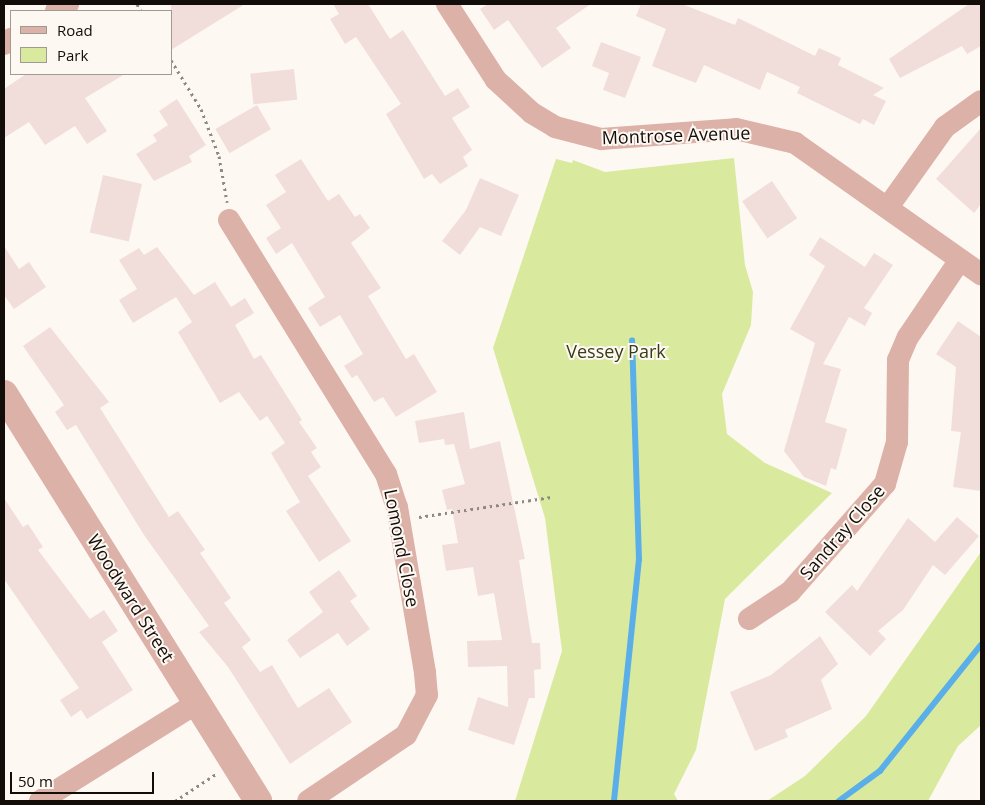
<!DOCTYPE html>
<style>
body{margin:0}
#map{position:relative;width:985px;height:805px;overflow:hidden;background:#fef8f3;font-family:"Open Sans",sans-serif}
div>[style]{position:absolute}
.green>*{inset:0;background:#d9ea9e}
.stream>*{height:5.5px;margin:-2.75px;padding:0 2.75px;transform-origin:2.75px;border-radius:2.75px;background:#5bafe8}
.building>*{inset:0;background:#f1deda;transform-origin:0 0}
.path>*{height:3px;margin-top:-1.5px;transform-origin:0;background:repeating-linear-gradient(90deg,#8f8985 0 2.5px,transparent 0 6.5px)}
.minor>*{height:22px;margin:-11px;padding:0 11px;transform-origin:11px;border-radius:11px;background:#dcb1a8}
.tertiary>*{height:28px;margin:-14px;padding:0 14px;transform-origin:14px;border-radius:14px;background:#dcb1a8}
span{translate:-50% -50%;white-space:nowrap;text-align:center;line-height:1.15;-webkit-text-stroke:4px #fef8f3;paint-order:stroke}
.street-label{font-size:18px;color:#120d09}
.park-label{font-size:18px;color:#353c16}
.frame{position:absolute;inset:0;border:5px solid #120d09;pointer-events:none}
.legend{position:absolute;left:10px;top:10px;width:162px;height:65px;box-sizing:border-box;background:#fef8f3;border:1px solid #a09a95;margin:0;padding:6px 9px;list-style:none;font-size:15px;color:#120d09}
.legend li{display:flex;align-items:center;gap:10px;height:25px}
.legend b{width:25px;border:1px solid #a09a95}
.scale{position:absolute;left:10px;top:772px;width:144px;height:22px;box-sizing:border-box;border:2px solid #120d09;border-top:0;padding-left:6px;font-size:15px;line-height:18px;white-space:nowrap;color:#120d09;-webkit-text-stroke:4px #fef8f3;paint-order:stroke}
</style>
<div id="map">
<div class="green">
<div style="clip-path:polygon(734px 158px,745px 265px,753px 292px,751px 325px,722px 394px,727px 434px,765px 463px,832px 493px,725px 599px,696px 750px,674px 794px,678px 801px,515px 801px,562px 651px,545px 518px,493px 348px,556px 159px,572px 163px,573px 160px,605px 172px)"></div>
<div style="clip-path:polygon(981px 552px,981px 725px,958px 746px,928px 801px,767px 801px,805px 776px,866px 716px)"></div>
</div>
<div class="stream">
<div style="left:614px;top:801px;width:242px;rotate:-84.1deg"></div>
<div style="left:639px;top:560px;width:219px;rotate:-91.8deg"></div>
<div style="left:839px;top:801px;width:51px;rotate:-36.2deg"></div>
<div style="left:880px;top:771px;width:161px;rotate:-51.3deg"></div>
</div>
<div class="building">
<div style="clip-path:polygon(171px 4px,245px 4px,171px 50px)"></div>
<div style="clip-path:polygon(333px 4px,368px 4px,390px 39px,403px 30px,445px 96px,458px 88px,470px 107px,452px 118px,472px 150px,463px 157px,468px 166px,440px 184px,432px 174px,424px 179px,386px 114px,401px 104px,356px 37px,345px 44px,330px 19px,339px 14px)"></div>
<div style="clip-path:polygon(488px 4px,591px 4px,556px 28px,571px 48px,542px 68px,508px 20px,494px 30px,480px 9px)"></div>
<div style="clip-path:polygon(641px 4px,682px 4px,735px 25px,738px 18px,815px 56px,819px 48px,841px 58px,838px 65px,884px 88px,873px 95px,886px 101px,874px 125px,863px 119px,860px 124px,797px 93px,800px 87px,767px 72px,760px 90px,704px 65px,696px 83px,652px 66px,666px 29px,636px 16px)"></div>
<div style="clip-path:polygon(969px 4px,981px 4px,981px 46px,967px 54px,962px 46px,900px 78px,889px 59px)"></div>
<div style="clip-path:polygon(601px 42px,641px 57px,625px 98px,603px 90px,609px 73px,592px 66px)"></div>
<div style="left:294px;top:69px;width:31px;height:44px;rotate:84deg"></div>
<div style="clip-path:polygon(26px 74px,125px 74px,85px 98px,107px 131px,87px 144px,75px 126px,45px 145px,29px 122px,4px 138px,4px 89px)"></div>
<div style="clip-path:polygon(177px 99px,206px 145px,189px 156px,192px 162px,154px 181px,136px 154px,157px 141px,153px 135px,168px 125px,159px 111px)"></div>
<div style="left:257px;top:105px;width:28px;height:48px;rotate:60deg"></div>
<div style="clip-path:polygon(981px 128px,981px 204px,974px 213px,936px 179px)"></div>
<div style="clip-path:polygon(301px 159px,328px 201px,339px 194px,355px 217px,360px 214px,370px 228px,351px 243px,381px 288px,368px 296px,406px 359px,414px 354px,437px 392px,396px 417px,383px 397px,374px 402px,357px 375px,352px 378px,344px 366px,363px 354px,340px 315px,320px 327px,308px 308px,325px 297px,292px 243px,276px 254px,266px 238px,281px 228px,266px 205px,286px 192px,275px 175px)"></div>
<div style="left:103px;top:175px;width:40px;height:59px;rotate:13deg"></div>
<div style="clip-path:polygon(480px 178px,519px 195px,501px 236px,480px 227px,460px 255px,442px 241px,466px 210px)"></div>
<div style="left:772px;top:181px;width:45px;height:36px;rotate:56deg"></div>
<div style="clip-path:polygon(820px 237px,865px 267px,874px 253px,893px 265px,864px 308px,872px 313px,865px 326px,849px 317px,823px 364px,841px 369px,825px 422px,847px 429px,836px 470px,831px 468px,826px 486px,804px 477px,784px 451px,815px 343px,790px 329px,825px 266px,809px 255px)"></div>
<div style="clip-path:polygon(4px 246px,19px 269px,29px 262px,46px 287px,14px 309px,4px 295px)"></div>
<div style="clip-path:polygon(157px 247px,194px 295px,215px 282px,231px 307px,245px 298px,254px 313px,235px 325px,254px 359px,261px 355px,302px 420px,299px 422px,317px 448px,311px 452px,321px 467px,308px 476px,351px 541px,319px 562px,286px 511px,300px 502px,271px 453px,285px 443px,267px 416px,260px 421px,239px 392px,220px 403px,178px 332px,192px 322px,176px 297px,133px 323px,119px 300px,137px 289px,119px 260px,139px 248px,144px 255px)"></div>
<div style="clip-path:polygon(958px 321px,981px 337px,981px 491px,953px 487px,961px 432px,951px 431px,956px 367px,936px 354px)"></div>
<div style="clip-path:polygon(50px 327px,109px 402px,100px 408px,169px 517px,178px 511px,205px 550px,200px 553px,231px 598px,224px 603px,251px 640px,242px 647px,260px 672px,272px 665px,298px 708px,329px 688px,352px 722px,290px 764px,228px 667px,199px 632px,209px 626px,144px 535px,76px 425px,67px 430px,55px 412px,64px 405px,23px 346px)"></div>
<div style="clip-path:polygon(464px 412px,470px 449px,500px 441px,525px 559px,519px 560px,532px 643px,540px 643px,541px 669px,534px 670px,535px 698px,529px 698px,514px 745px,468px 730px,478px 697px,508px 707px,507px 666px,468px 667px,467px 641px,502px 640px,494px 593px,478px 596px,473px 567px,446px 571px,442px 545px,458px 543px,452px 509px,447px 510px,442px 490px,465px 484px,454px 444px,445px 445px,444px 439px,419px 443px,415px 421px)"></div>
<div style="clip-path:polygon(4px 498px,23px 527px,28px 524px,43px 547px,38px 550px,90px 619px,104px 610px,118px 631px,102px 642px,133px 690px,87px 719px,81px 710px,71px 717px,60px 700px,79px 688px,4px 579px)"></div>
<div style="clip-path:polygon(957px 517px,979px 536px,945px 575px,933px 565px,903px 610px,878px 631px,886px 639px,870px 656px,825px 612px,852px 585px,857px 591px,908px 518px,935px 542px)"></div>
<div style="clip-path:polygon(339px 570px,357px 596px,350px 601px,370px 629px,347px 646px,338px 633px,300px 658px,287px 640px,323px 612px,309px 592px)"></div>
<div style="clip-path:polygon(820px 636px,838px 664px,821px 680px,832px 709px,785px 730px,788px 737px,755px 751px,730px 692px,771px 675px)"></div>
</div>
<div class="path">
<div style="left:137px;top:4px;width:8px;rotate:60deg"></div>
<div style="left:171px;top:60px;width:57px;rotate:58.5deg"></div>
<div style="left:201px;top:109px;width:50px;rotate:69deg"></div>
<div style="left:219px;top:156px;width:47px;rotate:80.1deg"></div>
<div style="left:419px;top:517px;width:134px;rotate:-8.6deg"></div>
<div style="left:175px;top:801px;width:49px;rotate:-33.4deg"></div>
</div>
<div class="minor">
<div style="left:447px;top:4px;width:90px;rotate:57.2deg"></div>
<div style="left:496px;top:80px;width:49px;rotate:42.5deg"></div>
<div style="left:532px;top:113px;width:27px;rotate:31deg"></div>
<div style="left:555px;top:127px;width:48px;rotate:14.6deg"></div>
<div style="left:601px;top:139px;width:135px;rotate:-4.2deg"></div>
<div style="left:736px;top:129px;width:61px;rotate:13.3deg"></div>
<div style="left:795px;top:143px;width:228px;rotate:35.2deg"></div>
<div style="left:56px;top:11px;width:14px;rotate:-30deg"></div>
<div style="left:4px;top:44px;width:9px;rotate:-36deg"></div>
<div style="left:888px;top:207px;width:98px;rotate:-54.5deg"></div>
<div style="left:945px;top:127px;width:44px;rotate:-35.8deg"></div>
<div style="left:229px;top:220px;width:299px;rotate:58.3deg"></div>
<div style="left:386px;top:474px;width:35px;rotate:72deg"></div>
<div style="left:397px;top:507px;width:168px;rotate:80.4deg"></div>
<div style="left:425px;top:673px;width:22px;rotate:85deg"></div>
<div style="left:427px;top:695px;width:45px;rotate:117.7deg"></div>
<div style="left:406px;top:735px;width:118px;rotate:146deg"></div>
<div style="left:749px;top:619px;width:49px;rotate:-33.4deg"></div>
<div style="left:790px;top:592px;width:144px;rotate:-48.7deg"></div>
<div style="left:885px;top:484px;width:44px;rotate:-74.1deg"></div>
<div style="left:897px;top:442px;width:82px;rotate:-89.3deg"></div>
<div style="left:898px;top:360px;width:25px;rotate:-67deg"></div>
<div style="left:908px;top:337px;width:93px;rotate:-56deg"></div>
<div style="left:40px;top:801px;width:185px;rotate:-32deg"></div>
</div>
<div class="tertiary">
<div style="left:4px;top:394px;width:480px;rotate:58deg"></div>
</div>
<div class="street-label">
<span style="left:676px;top:135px;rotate:-2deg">Montrose Avenue</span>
<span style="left:842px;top:532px;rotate:-49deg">Sandray Close</span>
<span style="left:402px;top:548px;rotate:79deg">Lomond Close</span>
<span style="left:131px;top:598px;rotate:58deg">Woodward Street</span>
</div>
<div class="park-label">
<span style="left:616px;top:351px">Vessey Park</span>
</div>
<div class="frame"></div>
<ul class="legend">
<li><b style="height:6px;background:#dcb1a8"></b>Road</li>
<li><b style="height:14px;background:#d9ea9e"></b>Park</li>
</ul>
<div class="scale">50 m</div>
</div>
